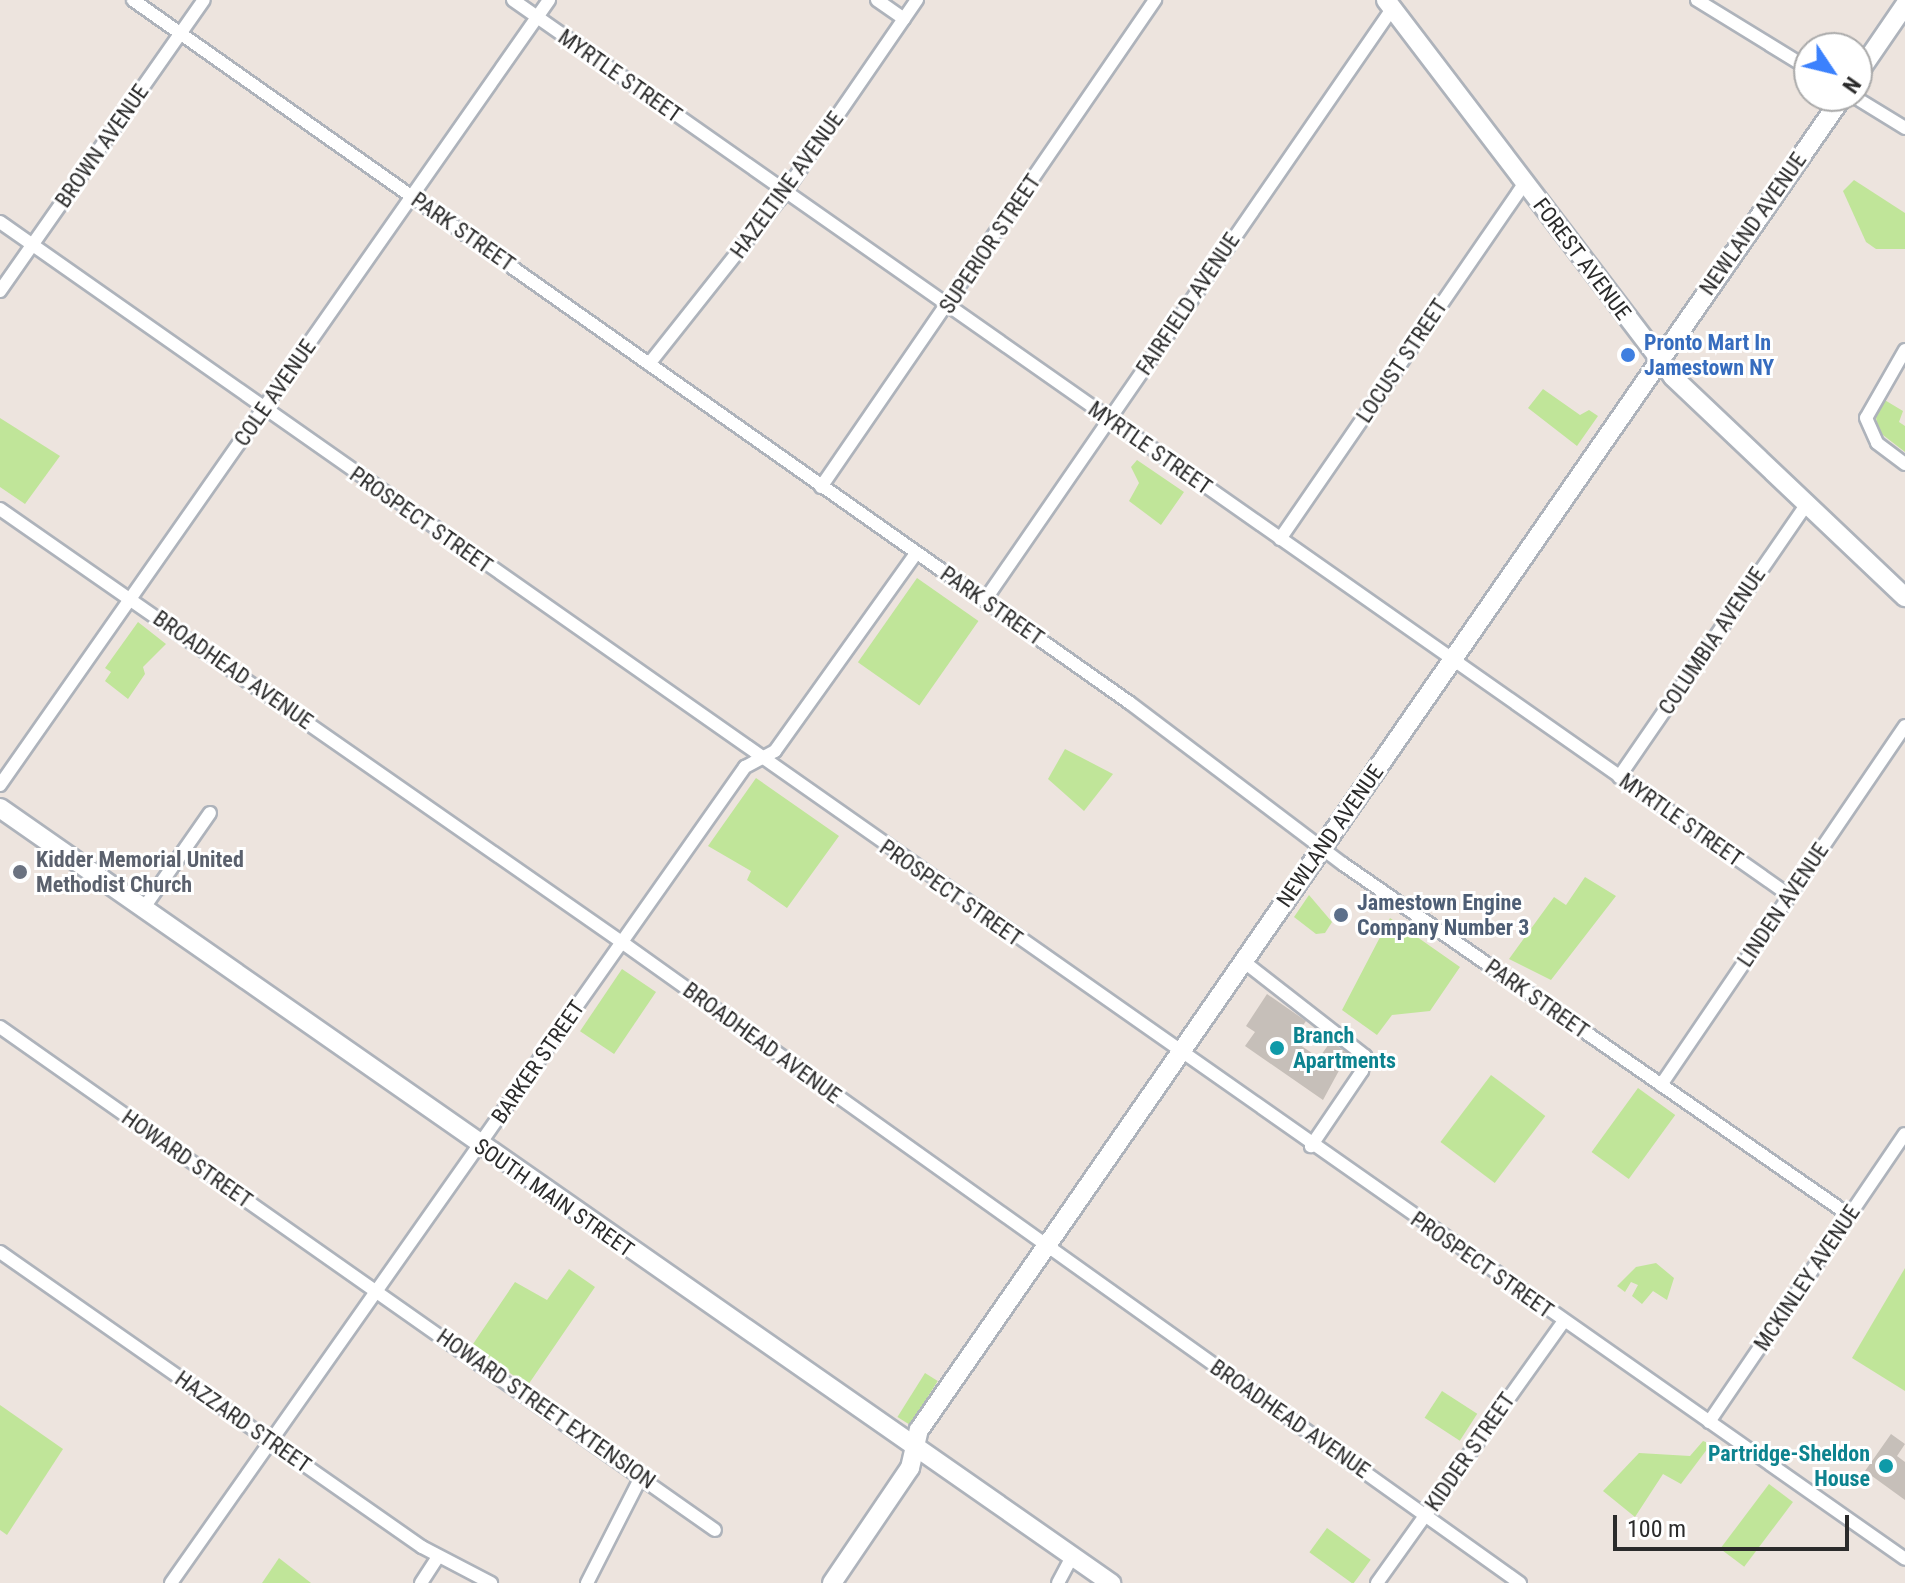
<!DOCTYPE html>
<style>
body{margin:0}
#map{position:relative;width:1905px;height:1583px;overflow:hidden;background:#ede4de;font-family:"Roboto Condensed",sans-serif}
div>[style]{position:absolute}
.green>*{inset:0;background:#c0e599;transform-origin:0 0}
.building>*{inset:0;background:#c6bfb9}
.roads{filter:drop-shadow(2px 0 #aeb3bb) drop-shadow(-2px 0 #aeb3bb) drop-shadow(0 2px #aeb3bb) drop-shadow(0 -2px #aeb3bb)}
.street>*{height:12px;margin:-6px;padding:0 6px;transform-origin:6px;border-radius:6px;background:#fff}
.secondary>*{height:18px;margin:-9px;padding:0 9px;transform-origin:9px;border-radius:9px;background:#fff}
.dots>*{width:22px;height:22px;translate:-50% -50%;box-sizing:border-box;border:4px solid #fff;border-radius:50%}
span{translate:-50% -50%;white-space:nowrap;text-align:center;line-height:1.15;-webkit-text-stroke:6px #fff;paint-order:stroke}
.street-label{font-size:22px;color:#2b2b2b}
.shop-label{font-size:22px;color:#366cbe;font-weight:700}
.left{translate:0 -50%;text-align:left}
.worship-label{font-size:22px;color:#5b616d;font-weight:700}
.service-label{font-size:22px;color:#4e5e75;font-weight:700}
.culture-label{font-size:22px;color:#0d838f;font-weight:700}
.right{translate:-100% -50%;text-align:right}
.north{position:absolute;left:1793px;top:32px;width:80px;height:80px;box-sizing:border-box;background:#fff;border:2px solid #aaa;border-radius:50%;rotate:125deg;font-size:22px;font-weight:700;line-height:32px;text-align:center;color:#2b2b2b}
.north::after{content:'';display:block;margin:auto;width:28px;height:36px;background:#3b81fd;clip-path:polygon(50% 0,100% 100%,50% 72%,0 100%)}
.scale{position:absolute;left:1613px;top:1515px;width:236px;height:36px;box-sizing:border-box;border:4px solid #2b2b2b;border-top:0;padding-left:10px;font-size:24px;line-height:28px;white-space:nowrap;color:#2b2b2b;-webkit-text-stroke:6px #fff;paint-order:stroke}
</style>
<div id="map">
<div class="green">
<div style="clip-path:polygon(1854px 180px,1905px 213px,1905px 249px,1876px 249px,1866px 242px,1843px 191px)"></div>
<div style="clip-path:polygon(1543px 389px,1580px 415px,1589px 410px,1598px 416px,1577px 446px,1528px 408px)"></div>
<div style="clip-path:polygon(1883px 399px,1903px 411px,1899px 422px,1905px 426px,1905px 452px,1879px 432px,1875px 413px)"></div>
<div style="clip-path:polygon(0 418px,60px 456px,25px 504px,0 487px)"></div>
<div style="clip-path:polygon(1137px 460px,1184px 492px,1161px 525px,1129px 501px,1139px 483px,1131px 467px)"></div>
<div style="left:917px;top:578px;width:75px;height:103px;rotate:35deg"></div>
<div style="clip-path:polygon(138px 622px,166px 644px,143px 667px,145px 674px,128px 699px,105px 681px,111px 672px,105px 668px)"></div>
<div style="clip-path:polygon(1065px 749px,1113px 774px,1084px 811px,1048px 779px)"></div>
<div style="clip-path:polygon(756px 778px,839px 836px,787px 908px,747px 880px,751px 871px,708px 846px)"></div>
<div style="clip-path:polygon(1585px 877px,1616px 896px,1551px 980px,1509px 959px,1554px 897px,1566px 905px)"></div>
<div style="clip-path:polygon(1309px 895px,1332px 922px,1325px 933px,1316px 934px,1294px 917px)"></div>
<div style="clip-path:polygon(1390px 918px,1460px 967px,1430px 1011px,1392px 1015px,1377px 1035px,1342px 1010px)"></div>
<div style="left:622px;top:969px;width:41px;height:75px;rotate:34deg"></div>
<div style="left:1491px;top:1075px;width:68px;height:84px;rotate:37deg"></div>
<div style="left:1638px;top:1088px;width:46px;height:79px;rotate:36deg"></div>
<div style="clip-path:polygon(1656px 1263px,1674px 1278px,1667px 1300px,1653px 1291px,1642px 1304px,1632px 1296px,1638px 1285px,1631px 1282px,1625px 1292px,1617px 1286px,1636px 1267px)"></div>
<div style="clip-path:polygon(1905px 1268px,1905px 1391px,1852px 1358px)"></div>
<div style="clip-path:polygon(569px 1269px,595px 1287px,528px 1385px,471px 1347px,515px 1282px,547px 1300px)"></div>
<div style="left:925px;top:1373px;width:15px;height:52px;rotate:32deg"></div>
<div style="left:1442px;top:1391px;width:42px;height:32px;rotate:33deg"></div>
<div style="clip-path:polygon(0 1405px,63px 1449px,7px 1535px,0 1530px)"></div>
<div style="clip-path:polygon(1703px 1441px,1711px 1444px,1681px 1484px,1663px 1474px,1635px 1517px,1603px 1491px,1639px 1453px,1690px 1456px)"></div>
<div style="left:1769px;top:1484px;width:30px;height:81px;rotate:37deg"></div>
<div style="left:1327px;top:1528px;width:54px;height:30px;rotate:36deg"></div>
<div style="clip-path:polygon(279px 1558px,311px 1583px,262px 1583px)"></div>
</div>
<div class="building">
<div style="clip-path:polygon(1267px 994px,1306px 1021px,1293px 1040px,1319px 1058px,1331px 1041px,1348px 1054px,1323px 1100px,1245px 1046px,1255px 1032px,1246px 1026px)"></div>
<div style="clip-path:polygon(1891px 1434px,1905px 1444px,1897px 1456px,1905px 1462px,1905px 1500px,1865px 1471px)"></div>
</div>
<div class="roads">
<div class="street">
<div style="left:133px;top:0;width:1220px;rotate:35.19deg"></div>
<div style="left:1130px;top:703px;width:267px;rotate:37.1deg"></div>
<div style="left:1343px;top:864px;width:616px;rotate:34.75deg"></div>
<div style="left:513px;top:0;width:1559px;rotate:35.05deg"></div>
<div style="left:877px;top:0;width:33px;rotate:35deg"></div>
<div style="left:1697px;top:0;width:132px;rotate:31.6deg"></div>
<div style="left:1853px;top:96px;width:61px;rotate:31.6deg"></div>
<div style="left:0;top:222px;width:2327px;rotate:35.06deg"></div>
<div style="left:0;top:291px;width:355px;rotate:-55deg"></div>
<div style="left:1905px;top:350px;width:78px;rotate:119.8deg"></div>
<div style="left:1866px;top:418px;width:27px;rotate:66deg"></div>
<div style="left:1877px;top:443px;width:35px;rotate:37deg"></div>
<div style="left:649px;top:364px;width:211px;rotate:-51.6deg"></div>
<div style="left:780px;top:199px;width:242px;rotate:-55.5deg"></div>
<div style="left:821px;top:487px;width:591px;rotate:-55.56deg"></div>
<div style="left:0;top:509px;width:759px;rotate:34.86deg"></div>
<div style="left:623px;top:943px;width:1102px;rotate:35.51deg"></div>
<div style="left:1280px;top:539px;width:432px;rotate:-55.5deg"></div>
<div style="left:985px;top:600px;width:718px;rotate:-55.45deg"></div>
<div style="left:1619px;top:777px;width:330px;rotate:-55.5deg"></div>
<div style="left:0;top:785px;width:958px;rotate:-55.03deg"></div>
<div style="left:143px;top:909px;width:117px;rotate:-55.1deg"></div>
<div style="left:1243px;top:961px;width:155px;rotate:37.9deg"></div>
<div style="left:1365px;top:1056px;width:15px;rotate:101deg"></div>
<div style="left:1362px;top:1071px;width:91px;rotate:124.2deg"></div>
<div style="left:0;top:1027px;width:874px;rotate:35.13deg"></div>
<div style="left:1661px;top:1085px;width:434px;rotate:-55.8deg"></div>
<div style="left:0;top:1252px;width:515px;rotate:34.96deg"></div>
<div style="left:422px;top:1547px;width:78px;rotate:27.6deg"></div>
<div style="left:1709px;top:1422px;width:348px;rotate:-55.8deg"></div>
<div style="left:171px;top:1583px;width:998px;rotate:-54.88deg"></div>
<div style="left:745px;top:767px;width:34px;rotate:-28deg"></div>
<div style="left:775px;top:751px;width:243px;rotate:-54.5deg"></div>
<div style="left:421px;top:1583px;width:31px;rotate:-57deg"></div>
<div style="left:587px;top:1583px;width:119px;rotate:-63deg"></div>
<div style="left:1058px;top:1583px;width:30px;rotate:-62deg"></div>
<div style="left:1377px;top:1583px;width:320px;rotate:-54.5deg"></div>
</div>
<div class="secondary">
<div style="left:1386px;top:0;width:474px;rotate:52.7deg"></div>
<div style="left:1673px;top:377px;width:320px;rotate:43.5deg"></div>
<div style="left:1857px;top:75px;width:85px;rotate:-55.6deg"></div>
<div style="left:0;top:808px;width:1355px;rotate:34.9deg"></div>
<div style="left:832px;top:1583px;width:139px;rotate:-55.9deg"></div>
<div style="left:910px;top:1468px;width:39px;rotate:-77deg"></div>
<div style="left:919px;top:1430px;width:1623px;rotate:-55.29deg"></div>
</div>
</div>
<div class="dots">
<div style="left:1628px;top:355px;background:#3f7fe0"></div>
<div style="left:20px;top:872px;background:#6b7280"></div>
<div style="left:1341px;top:915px;background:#5c6f8a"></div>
<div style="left:1277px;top:1048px;background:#0f9aa8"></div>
<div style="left:1886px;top:1466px;background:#0f9aa8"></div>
</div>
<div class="street-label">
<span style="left:620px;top:76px;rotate:35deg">MYRTLE STREET</span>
<span style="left:102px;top:146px;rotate:-55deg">BROWN AVENUE</span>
<span style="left:787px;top:185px;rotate:-54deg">HAZELTINE AVENUE</span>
<span style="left:1753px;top:224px;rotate:-55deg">NEWLAND AVENUE</span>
<span style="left:463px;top:232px;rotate:35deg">PARK STREET</span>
<span style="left:990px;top:244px;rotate:-56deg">SUPERIOR STREET</span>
<span style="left:1582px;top:259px;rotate:53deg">FOREST AVENUE</span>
<span style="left:1188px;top:304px;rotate:-56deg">FAIRFIELD AVENUE</span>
<span style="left:1402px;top:361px;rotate:-56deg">LOCUST STREET</span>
<span style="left:275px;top:393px;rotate:-55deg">COLE AVENUE</span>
<span style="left:1150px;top:448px;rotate:35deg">MYRTLE STREET</span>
<span style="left:421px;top:520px;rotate:35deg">PROSPECT STREET</span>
<span style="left:992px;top:606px;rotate:35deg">PARK STREET</span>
<span style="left:1712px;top:641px;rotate:-56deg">COLUMBIA AVENUE</span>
<span style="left:233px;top:670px;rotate:35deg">BROADHEAD AVENUE</span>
<span style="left:1681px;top:820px;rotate:35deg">MYRTLE STREET</span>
<span style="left:1330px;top:836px;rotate:-55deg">NEWLAND AVENUE</span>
<span style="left:951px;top:893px;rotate:35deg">PROSPECT STREET</span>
<span style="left:1783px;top:905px;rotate:-56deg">LINDEN AVENUE</span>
<span style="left:1537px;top:999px;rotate:35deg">PARK STREET</span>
<span style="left:762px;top:1043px;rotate:36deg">BROADHEAD AVENUE</span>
<span style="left:538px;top:1062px;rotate:-55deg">BARKER STREET</span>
<span style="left:187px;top:1159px;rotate:35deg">HOWARD STREET</span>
<span style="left:554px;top:1198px;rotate:35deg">SOUTH MAIN STREET</span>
<span style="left:1482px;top:1265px;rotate:35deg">PROSPECT STREET</span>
<span style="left:1807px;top:1278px;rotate:-56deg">MCKINLEY AVENUE</span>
<span style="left:546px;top:1409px;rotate:35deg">HOWARD STREET EXTENSION</span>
<span style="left:1290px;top:1419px;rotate:35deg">BROADHEAD AVENUE</span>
<span style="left:243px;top:1422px;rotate:35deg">HAZZARD STREET</span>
<span style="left:1470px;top:1452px;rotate:-55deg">KIDDER STREET</span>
</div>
<div class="shop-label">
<span class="left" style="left:1644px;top:355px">Pronto Mart In<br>Jamestown NY</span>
</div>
<div class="worship-label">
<span class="left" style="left:36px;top:872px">Kidder Memorial United<br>Methodist Church</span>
</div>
<div class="service-label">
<span class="left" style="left:1357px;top:915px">Jamestown Engine<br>Company Number 3</span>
</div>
<div class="culture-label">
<span class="left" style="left:1293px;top:1048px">Branch<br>Apartments</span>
<span class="right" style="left:1870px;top:1466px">Partridge-Sheldon<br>House</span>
</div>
<div class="north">N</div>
<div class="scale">100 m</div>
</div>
